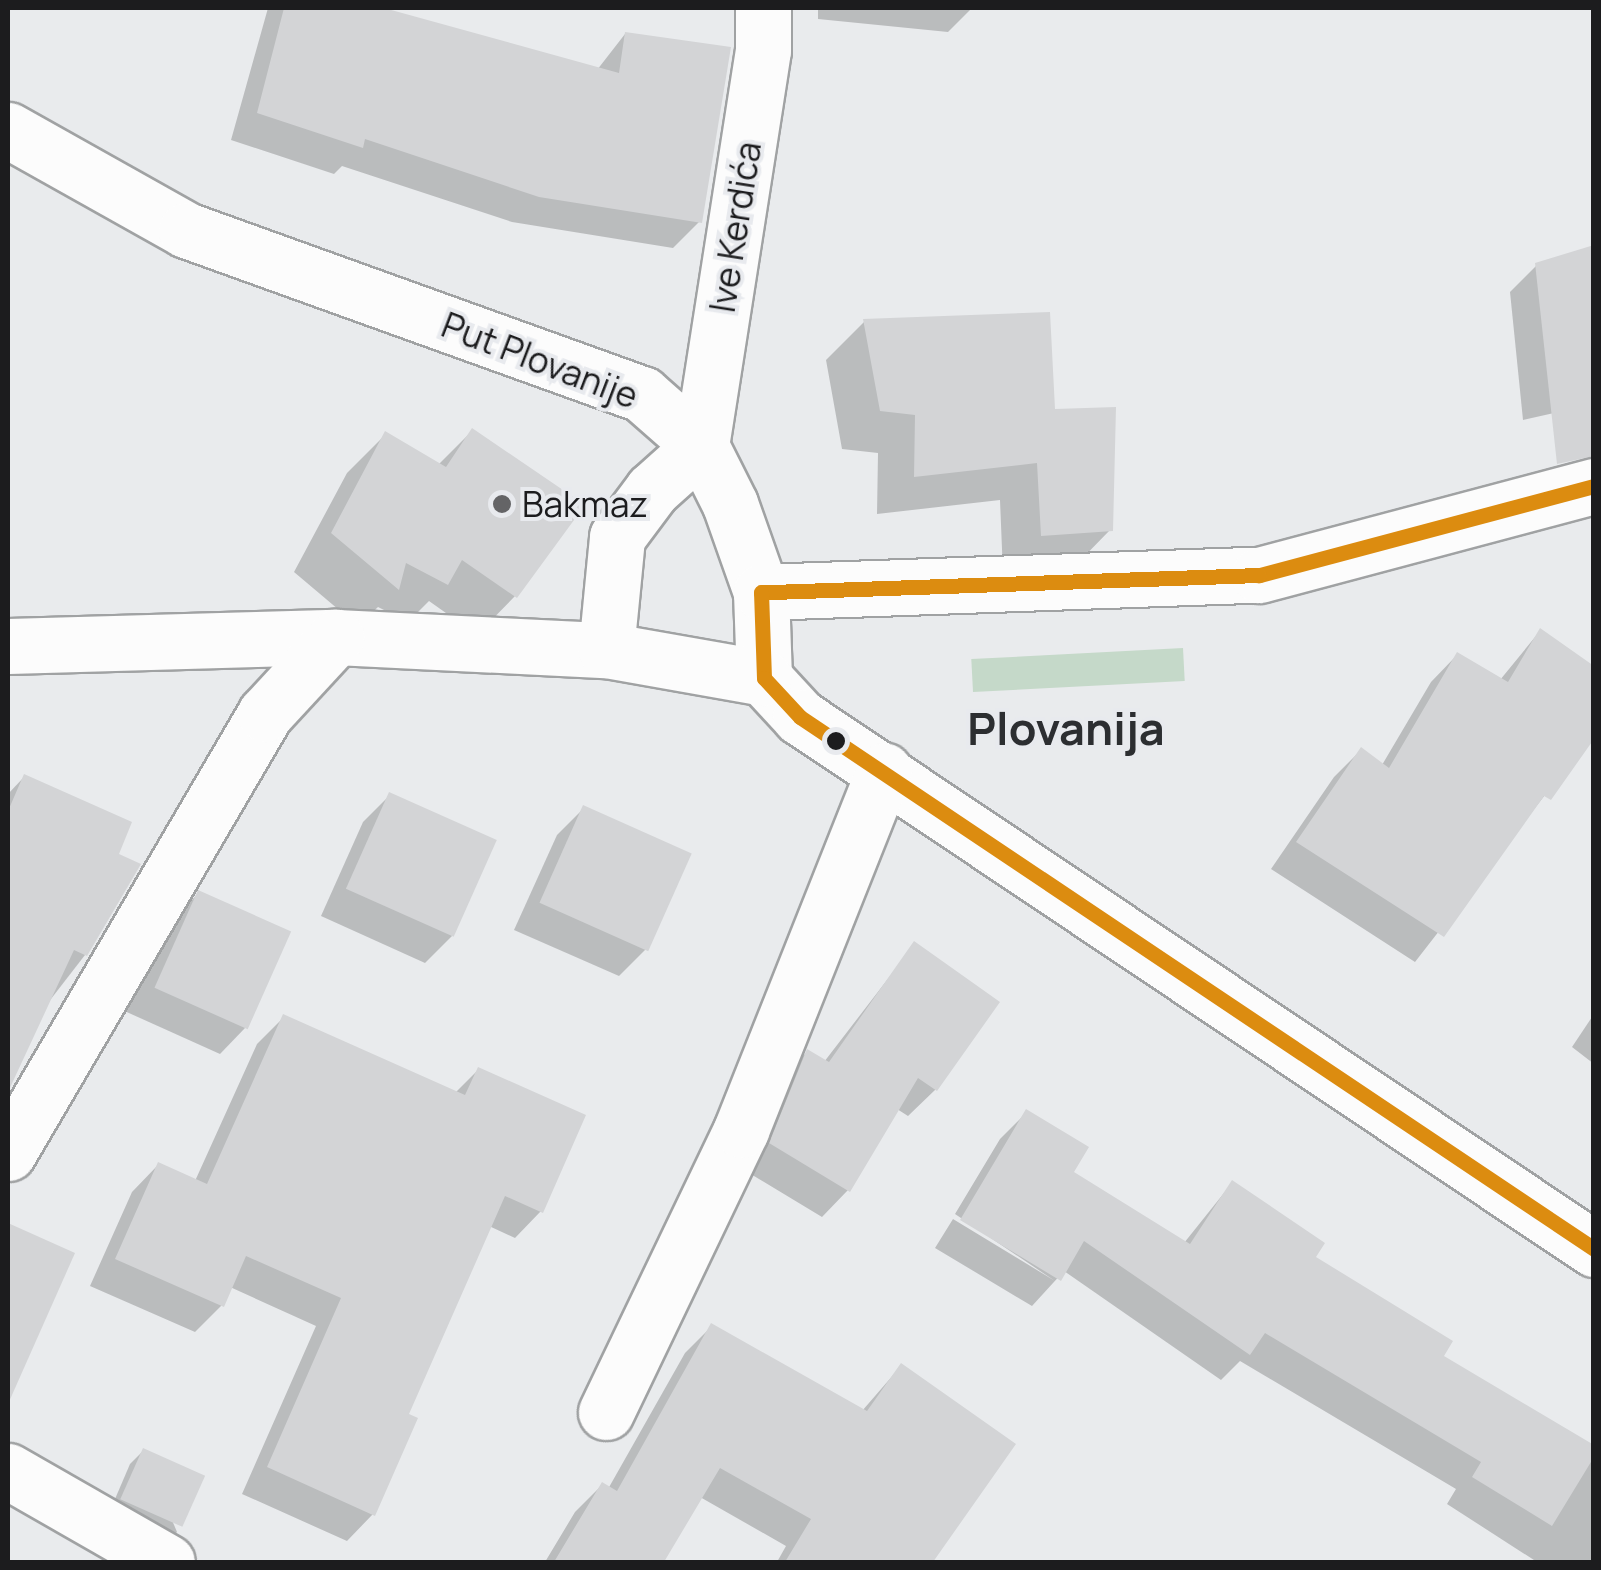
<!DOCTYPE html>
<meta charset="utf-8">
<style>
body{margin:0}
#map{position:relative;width:1601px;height:1570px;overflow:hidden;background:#e9ebed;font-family:Manrope,sans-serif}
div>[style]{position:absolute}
.green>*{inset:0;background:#c5d9c9;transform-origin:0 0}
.shadow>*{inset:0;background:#0003}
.building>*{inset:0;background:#d3d4d6;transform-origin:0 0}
.roads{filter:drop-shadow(2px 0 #a0a2a3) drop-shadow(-2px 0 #a0a2a3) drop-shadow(0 2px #a0a2a3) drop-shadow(0 -2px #a0a2a3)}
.minor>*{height:55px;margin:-27.5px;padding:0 27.5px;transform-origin:27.5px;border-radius:27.5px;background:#fcfcfc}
.bus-1>*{height:15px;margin:-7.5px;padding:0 7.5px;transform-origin:7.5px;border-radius:7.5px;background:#dc8c10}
.dots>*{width:28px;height:28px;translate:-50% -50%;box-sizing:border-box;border:5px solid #e8eaee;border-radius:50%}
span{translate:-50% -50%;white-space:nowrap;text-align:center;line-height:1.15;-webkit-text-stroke:8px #e8eaee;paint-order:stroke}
.street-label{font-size:35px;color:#1c1c1e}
.poi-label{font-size:35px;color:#1c1c1e}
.left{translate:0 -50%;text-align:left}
.district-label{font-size:45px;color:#2c2e31;font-weight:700}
.frame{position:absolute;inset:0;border:10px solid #1c1c1e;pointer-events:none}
</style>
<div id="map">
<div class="green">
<div style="left:1183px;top:648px;width:33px;height:212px;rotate:87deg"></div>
</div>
<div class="shadow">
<div style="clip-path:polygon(268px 8px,374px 8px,597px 70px,625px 34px,700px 221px,673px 248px,512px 222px,342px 166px,334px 174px,231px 140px)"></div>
<div style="clip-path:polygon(818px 8px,972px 8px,948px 32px,818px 19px)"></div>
<div style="clip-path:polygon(1537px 265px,1594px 404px,1523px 420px,1510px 292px)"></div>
<div style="clip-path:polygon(865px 321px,1053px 412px,1110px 530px,1072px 569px,1003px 574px,1000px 500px,877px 514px,878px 453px,842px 449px,826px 360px)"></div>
<div style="clip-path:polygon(472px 431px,515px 596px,477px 635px,429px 601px,408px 622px,378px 607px,358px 626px,294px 572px,347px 473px,386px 434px,438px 465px)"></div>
<div style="clip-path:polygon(1540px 631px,1594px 732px,1415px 962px,1271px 869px,1334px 777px,1361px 750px,1382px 765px,1431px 682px,1457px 655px,1500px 680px)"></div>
<div style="clip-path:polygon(24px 777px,85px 955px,13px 1048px,8px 1045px,8px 794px)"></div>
<div style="clip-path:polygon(390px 795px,452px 936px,425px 963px,321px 916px,363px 822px)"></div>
<div style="clip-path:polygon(584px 808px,646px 949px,619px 976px,514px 930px,557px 835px)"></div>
<div style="clip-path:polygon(199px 893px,246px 1027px,220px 1054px,120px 1009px,172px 919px)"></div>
<div style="clip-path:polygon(914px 945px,996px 1002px,935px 1090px,908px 1116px,897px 1109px,848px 1190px,822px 1217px,744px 1170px,781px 1078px,807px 1052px,824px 1062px)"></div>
<div style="clip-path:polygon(1594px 1014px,1594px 1064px,1572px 1047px)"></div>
<div style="clip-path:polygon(284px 1017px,455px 1093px,478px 1070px,541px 1211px,515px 1238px,489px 1226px,405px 1415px,373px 1514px,347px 1541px,242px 1494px,316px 1326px,230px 1287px,221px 1306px,195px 1332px,90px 1286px,132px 1192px,158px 1165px,195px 1181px,257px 1044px)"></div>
<div style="clip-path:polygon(1026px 1113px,1070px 1173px,1184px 1243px,1232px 1183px,1312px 1258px,1440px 1357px,1594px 1459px,1594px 1562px,1537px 1562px,1447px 1504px,1456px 1489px,1240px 1361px,1221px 1380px,1064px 1271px,1032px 1306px,935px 1248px,953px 1219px,1055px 1281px,955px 1214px,1000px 1139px)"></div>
<div style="clip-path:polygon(8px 1225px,72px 1254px,8px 1390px)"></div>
<div style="clip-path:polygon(712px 1326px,862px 1411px,901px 1366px,1012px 1445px,930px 1562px,777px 1562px,786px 1546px,700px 1497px,661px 1562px,545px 1562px,575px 1512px,602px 1485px,608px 1489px,685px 1353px)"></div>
<div style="clip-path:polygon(143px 1451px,177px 1532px,164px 1545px,109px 1513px,130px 1464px)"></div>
</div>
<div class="building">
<div style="clip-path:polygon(284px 8px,384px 8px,619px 73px,625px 32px,731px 47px,702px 223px,539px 197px,365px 139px,363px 148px,257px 113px)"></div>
<div style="clip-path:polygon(1594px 245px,1594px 456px,1557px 464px,1535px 263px)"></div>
<div style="clip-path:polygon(1050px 312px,1055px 409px,1116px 407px,1113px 531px,1041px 536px,1037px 463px,914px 477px,915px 415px,880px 411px,863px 319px)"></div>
<div style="clip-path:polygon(472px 428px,585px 505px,517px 598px,462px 560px,448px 585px,406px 563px,399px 590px,331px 533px,385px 431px,446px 467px)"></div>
<div style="clip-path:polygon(1540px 628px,1594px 666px,1594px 739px,1551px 800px,1544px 796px,1444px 937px,1296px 842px,1361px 747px,1389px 768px,1457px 652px,1508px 682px)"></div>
<div style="clip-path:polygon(24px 774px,132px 822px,119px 854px,141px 864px,87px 956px,74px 950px,8px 1092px,8px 811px)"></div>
<div style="left:389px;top:792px;width:118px;height:106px;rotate:24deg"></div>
<div style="left:583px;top:805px;width:119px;height:107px;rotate:24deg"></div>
<div style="left:198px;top:890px;width:102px;height:107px;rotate:24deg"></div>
<div style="clip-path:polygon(914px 941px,1000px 1002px,937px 1091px,918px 1078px,850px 1192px,769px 1143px,807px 1049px,829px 1062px)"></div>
<div style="clip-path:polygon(283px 1014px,465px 1095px,478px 1067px,586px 1115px,543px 1213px,505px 1196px,409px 1414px,418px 1418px,375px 1516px,267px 1467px,341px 1298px,246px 1256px,224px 1307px,115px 1259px,158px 1162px,207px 1184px)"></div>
<div style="clip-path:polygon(1026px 1109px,1089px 1147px,1074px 1172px,1190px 1244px,1232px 1180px,1325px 1243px,1316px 1257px,1453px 1341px,1444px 1356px,1594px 1445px,1594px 1457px,1552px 1526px,1472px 1477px,1481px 1462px,1265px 1333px,1250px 1355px,1084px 1241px,1061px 1281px,960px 1220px)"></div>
<div style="clip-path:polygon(8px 1223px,75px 1253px,8px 1404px)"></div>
<div style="clip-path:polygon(711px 1323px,867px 1411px,901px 1363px,1016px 1444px,933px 1562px,785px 1562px,811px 1519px,720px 1468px,664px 1562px,554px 1562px,602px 1482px,617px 1491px)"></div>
<div style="left:143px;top:1448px;width:68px;height:56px;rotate:24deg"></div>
</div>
<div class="roads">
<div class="minor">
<div style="left:8px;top:130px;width:204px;rotate:29.3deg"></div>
<div style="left:186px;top:230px;width:485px;rotate:19.8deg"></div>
<div style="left:642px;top:394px;width:79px;rotate:41.4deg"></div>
<div style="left:701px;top:446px;width:65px;rotate:63.4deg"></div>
<div style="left:730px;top:504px;width:93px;rotate:70.6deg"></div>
<div style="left:761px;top:592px;width:86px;rotate:88deg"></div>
<div style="left:764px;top:678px;width:53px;rotate:47.3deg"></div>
<div style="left:800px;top:717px;width:956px;rotate:33.82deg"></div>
<div style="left:761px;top:592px;width:498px;rotate:-2deg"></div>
<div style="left:1259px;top:575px;width:347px;rotate:-14.9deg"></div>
<div style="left:8px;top:646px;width:328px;rotate:-1.6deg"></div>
<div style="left:336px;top:637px;width:270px;rotate:2.8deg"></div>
<div style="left:606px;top:650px;width:160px;rotate:10deg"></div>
<div style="left:606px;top:650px;width:114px;rotate:-84.4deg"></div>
<div style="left:617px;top:537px;width:59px;rotate:-53.3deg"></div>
<div style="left:652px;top:490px;width:66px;rotate:-41.9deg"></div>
<div style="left:701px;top:446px;width:401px;rotate:-81.1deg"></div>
<div style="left:763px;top:50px;width:42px;rotate:-90deg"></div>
<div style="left:8px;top:1153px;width:509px;rotate:-59.65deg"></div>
<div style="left:265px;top:714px;width:105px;rotate:-47.3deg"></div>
<div style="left:606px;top:1412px;width:313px;rotate:-64.4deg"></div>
<div style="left:741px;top:1130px;width:387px;rotate:-68.3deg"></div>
<div style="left:8px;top:1471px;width:183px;rotate:29.8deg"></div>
</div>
</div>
<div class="bus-1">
<div style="left:1594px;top:486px;width:347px;rotate:165.1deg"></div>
<div style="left:1259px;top:575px;width:498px;rotate:178deg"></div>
<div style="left:761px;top:592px;width:86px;rotate:88deg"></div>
<div style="left:764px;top:678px;width:53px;rotate:47.3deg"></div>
<div style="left:800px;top:717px;width:956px;rotate:33.82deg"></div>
</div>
<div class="dots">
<div style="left:502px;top:504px;background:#646466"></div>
<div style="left:836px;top:741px;background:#1c1c1e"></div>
</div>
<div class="street-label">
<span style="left:735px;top:227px;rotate:-81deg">Ive Kerdića</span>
<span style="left:540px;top:360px;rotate:21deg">Put Plovanije</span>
</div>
<div class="poi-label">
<span class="left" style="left:522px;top:504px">Bakmaz</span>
</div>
<div class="district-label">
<span style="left:1066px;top:729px">Plovanija</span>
</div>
<div class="frame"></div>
</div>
